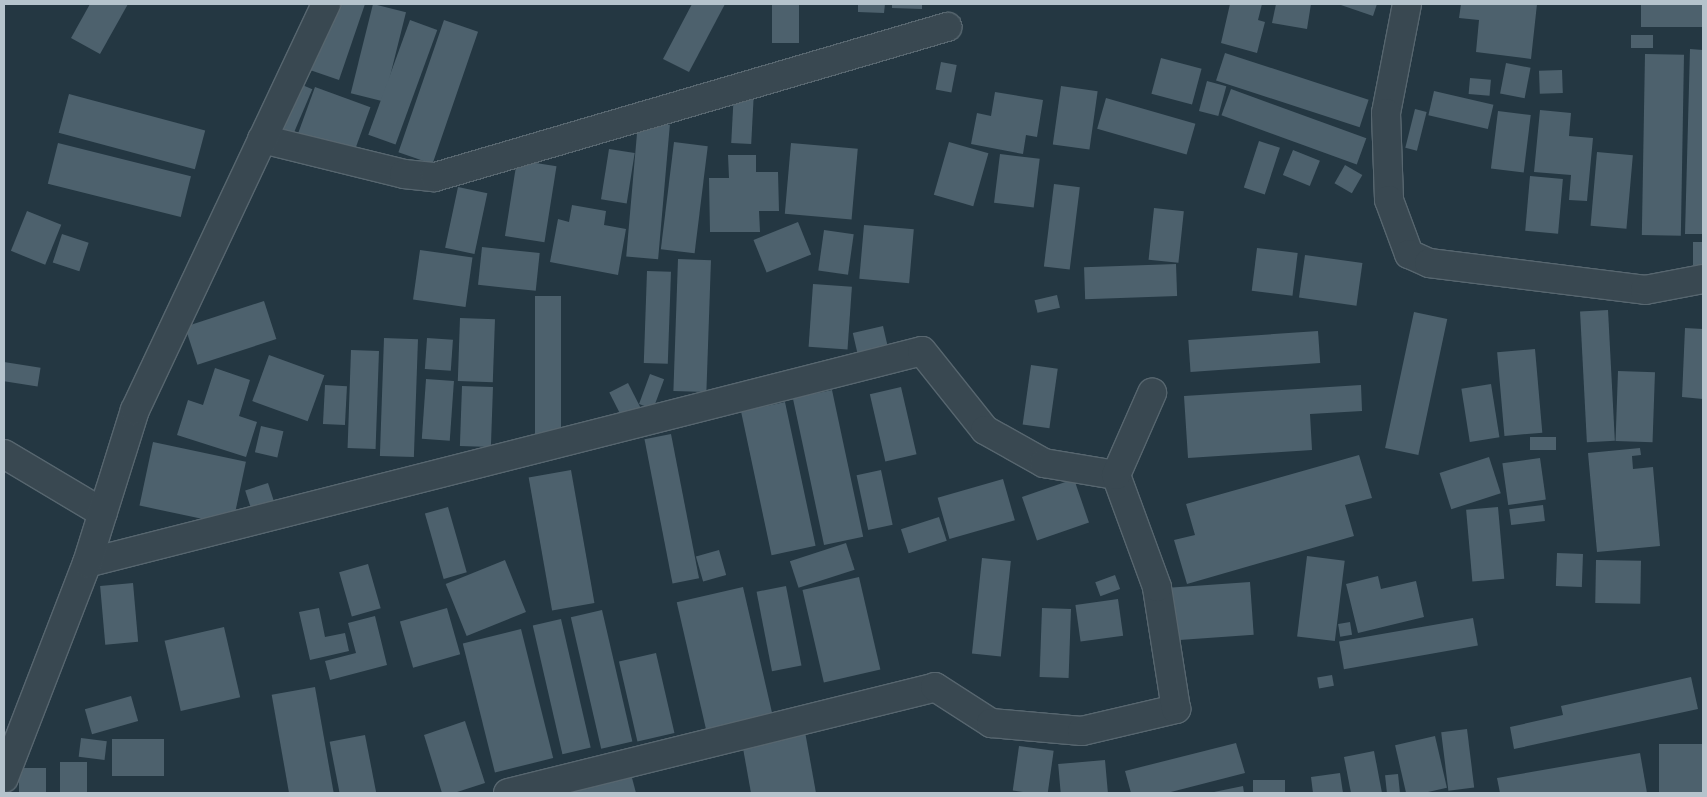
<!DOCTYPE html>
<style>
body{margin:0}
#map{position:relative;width:1707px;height:797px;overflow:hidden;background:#243742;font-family:Lato,sans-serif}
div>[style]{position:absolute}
.building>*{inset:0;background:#4d616d;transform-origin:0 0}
.roads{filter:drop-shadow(1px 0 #57666f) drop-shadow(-1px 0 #57666f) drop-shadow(0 1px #57666f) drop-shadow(0 -1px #57666f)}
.street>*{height:28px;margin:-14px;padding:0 14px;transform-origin:14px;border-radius:14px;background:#394851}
span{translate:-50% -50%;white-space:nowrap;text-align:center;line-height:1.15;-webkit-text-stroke:4px #1d2d37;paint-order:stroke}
.frame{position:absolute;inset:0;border:5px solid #b5c3cc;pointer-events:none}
</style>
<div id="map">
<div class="building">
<div style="clip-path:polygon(90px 4px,128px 4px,100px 54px,71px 38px)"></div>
<div style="clip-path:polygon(329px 4px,365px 4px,339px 80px,307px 69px)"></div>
<div style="left:373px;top:4px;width:34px;height:92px;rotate:14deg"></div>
<div style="clip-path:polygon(692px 4px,725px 4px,689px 72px,663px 59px)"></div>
<div style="left:772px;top:4px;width:27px;height:39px"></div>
<div style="clip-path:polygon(858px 4px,885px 4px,884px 13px,858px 12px)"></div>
<div style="clip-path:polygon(892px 4px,922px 4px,922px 9px,892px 8px)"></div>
<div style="clip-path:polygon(1230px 4px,1262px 4px,1258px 20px,1265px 22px,1257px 53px,1221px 43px)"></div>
<div style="clip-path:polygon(1276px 4px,1311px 4px,1307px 29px,1272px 23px)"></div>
<div style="clip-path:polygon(1338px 4px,1377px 4px,1373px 16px)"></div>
<div style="clip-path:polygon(1461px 4px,1537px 4px,1531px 59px,1476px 52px,1479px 20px,1459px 18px)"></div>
<div style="left:1641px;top:4px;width:62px;height:23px"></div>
<div style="left:410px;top:20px;width:29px;height:122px;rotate:20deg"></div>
<div style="left:444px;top:20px;width:36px;height:140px;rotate:19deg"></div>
<div style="left:1631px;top:35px;width:22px;height:13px"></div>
<div style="clip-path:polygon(1690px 49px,1703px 50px,1703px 234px,1685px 234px)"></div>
<div style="left:1225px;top:53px;width:151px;height:29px;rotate:18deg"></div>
<div style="left:1645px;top:54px;width:39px;height:181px;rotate:1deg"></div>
<div style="left:1161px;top:58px;width:42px;height:37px;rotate:15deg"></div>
<div style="left:941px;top:62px;width:16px;height:28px;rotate:11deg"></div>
<div style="left:1506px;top:63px;width:25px;height:31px;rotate:11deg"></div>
<div style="left:1562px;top:70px;width:23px;height:23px;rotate:88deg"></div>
<div style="left:1470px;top:78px;width:21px;height:16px;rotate:5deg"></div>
<div style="left:293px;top:81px;width:21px;height:48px;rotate:23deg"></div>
<div style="left:1207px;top:81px;width:20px;height:31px;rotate:15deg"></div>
<div style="left:1061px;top:86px;width:37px;height:59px;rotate:8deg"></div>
<div style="left:315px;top:87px;width:59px;height:49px;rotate:20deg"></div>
<div style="left:1231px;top:89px;width:144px;height:28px;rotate:20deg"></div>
<div style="left:734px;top:90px;width:20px;height:53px;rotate:3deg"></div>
<div style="left:1434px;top:91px;width:61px;height:25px;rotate:13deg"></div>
<div style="clip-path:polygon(995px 92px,1043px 100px,1037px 137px,1026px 135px,1023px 154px,971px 144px,977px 113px,991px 116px)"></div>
<div style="left:69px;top:94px;width:141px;height:40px;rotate:15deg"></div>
<div style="left:1106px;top:98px;width:93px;height:32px;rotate:16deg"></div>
<div style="left:1415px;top:109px;width:12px;height:40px;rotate:14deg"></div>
<div style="clip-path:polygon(1540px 110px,1571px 113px,1569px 136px,1593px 138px,1587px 201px,1569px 200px,1571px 175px,1534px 172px)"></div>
<div style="left:1498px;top:111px;width:33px;height:58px;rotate:7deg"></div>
<div style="left:638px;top:122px;width:32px;height:135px;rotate:5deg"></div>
<div style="left:1259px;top:141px;width:22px;height:49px;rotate:18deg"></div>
<div style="left:674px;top:142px;width:34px;height:108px;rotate:7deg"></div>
<div style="left:949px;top:142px;width:41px;height:55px;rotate:16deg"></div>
<div style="left:58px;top:143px;width:137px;height:42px;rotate:14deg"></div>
<div style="left:791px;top:143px;width:67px;height:71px;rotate:5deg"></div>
<div style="left:609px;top:149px;width:26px;height:51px;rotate:9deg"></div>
<div style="left:1293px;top:150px;width:29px;height:27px;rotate:22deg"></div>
<div style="left:1597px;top:152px;width:36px;height:74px;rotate:5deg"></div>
<div style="left:1000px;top:154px;width:40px;height:49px;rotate:7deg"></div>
<div style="clip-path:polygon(728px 155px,756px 155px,756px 172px,778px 172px,779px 211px,759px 211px,760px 232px,710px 232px,709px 178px,729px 178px)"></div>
<div style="left:517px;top:160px;width:40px;height:77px;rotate:9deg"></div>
<div style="left:1345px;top:165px;width:20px;height:21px;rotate:30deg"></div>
<div style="left:1530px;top:176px;width:33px;height:55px;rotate:5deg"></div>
<div style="left:1054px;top:184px;width:26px;height:83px;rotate:7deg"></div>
<div style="left:458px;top:187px;width:30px;height:62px;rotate:12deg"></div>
<div style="clip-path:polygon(572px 205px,606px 211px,604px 225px,626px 229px,618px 275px,550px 262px,558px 219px,569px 222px)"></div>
<div style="left:1154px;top:208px;width:30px;height:52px;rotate:6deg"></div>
<div style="left:27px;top:211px;width:37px;height:43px;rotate:22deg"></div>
<div style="left:798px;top:222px;width:35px;height:48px;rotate:68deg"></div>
<div style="left:864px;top:225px;width:50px;height:54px;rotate:5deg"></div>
<div style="left:824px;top:230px;width:30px;height:41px;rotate:8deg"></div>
<div style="left:62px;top:234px;width:28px;height:30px;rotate:18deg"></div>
<div style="left:1693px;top:242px;width:10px;height:23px"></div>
<div style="left:482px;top:247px;width:58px;height:38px;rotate:6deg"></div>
<div style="left:1257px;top:248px;width:41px;height:43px;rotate:7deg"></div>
<div style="left:420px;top:250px;width:53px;height:50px;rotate:8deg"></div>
<div style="left:1305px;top:255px;width:58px;height:43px;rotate:8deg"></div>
<div style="left:678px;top:259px;width:33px;height:132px;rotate:2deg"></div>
<div style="left:1176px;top:264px;width:32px;height:92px;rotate:88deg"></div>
<div style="left:647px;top:271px;width:24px;height:92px;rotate:2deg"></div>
<div style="left:813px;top:284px;width:39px;height:63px;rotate:4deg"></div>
<div style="left:1057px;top:295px;width:13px;height:23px;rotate:77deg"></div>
<div style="left:535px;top:296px;width:26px;height:140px"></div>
<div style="left:264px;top:301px;width:40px;height:83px;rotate:72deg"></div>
<div style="left:1608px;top:310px;width:131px;height:28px;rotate:87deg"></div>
<div style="left:1414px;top:312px;width:34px;height:139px;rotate:12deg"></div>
<div style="left:460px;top:318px;width:35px;height:63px;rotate:2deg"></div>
<div style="left:883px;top:326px;width:23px;height:31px;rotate:77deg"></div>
<div style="clip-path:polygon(1685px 328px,1703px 329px,1703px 399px,1682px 397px)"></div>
<div style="left:1318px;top:331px;width:32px;height:130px;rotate:86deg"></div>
<div style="left:384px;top:338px;width:34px;height:118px;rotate:2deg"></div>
<div style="left:427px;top:338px;width:26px;height:31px;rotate:4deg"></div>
<div style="left:1535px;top:349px;width:84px;height:38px;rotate:85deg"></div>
<div style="left:351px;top:350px;width:28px;height:98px;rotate:2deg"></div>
<div style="left:269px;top:355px;width:59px;height:49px;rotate:20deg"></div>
<div style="left:4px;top:362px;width:37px;height:19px;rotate:9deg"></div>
<div style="left:1031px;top:365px;width:27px;height:60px;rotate:8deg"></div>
<div style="clip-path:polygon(215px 368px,250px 380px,239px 416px,257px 422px,246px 457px,177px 435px,188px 400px,203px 405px)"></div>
<div style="left:1618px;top:371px;width:37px;height:70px;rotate:2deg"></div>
<div style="left:650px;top:374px;width:15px;height:32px;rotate:20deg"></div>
<div style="left:426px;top:379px;width:28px;height:60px;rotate:4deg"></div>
<div style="left:628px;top:383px;width:28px;height:21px;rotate:63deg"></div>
<div style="left:1491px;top:384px;width:54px;height:30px;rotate:81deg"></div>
<div style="left:325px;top:385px;width:22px;height:39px;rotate:3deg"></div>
<div style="clip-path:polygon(1361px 385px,1362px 411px,1310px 414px,1312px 450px,1188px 458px,1184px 396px)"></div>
<div style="left:462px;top:386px;width:31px;height:60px;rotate:2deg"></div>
<div style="left:901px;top:387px;width:69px;height:32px;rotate:77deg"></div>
<div style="left:832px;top:390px;width:150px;height:40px;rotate:78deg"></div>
<div style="left:785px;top:402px;width:147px;height:45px;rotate:78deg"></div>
<div style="left:261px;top:426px;width:23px;height:27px;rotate:13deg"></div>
<div style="left:671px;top:434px;width:147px;height:27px;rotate:79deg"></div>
<div style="left:1530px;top:437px;width:26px;height:13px"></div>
<div style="left:153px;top:442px;width:95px;height:65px;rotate:12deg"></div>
<div style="clip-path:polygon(1640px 448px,1641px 455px,1632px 456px,1633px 469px,1653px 467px,1660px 546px,1597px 552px,1588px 453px)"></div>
<div style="clip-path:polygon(1359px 455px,1372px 498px,1345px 505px,1354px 536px,1187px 584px,1174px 540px,1195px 535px,1186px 504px)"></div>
<div style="left:1489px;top:457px;width:38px;height:52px;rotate:72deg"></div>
<div style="left:1540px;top:458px;width:42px;height:38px;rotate:82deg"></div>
<div style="left:571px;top:470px;width:135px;height:43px;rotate:80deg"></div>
<div style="left:881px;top:470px;width:56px;height:25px;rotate:78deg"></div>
<div style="left:1003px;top:479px;width:43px;height:68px;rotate:74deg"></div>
<div style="left:1074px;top:479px;width:46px;height:55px;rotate:71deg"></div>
<div style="left:268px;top:483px;width:22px;height:24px;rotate:72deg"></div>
<div style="left:1543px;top:505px;width:16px;height:34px;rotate:83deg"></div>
<div style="left:448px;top:507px;width:68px;height:24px;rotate:74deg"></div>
<div style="left:1498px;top:507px;width:72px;height:32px;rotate:85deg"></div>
<div style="left:939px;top:517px;width:25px;height:40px;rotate:72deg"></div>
<div style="left:846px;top:543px;width:28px;height:59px;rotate:72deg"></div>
<div style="left:719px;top:550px;width:26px;height:24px;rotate:74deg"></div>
<div style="left:1557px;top:553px;width:26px;height:33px;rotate:2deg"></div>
<div style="left:1307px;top:556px;width:38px;height:81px;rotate:7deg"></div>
<div style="left:982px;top:558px;width:29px;height:96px;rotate:6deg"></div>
<div style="left:505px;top:560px;width:56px;height:64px;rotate:68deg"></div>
<div style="left:1596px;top:560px;width:45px;height:43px;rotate:1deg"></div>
<div style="left:368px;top:564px;width:46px;height:30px;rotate:74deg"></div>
<div style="left:1115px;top:575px;width:15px;height:21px;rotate:70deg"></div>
<div style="clip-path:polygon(1378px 576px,1381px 589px,1416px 581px,1424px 617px,1358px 633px,1346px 584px)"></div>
<div style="left:859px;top:577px;width:95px;height:58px;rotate:77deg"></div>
<div style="left:1250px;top:582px;width:53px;height:78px;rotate:86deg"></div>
<div style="left:133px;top:583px;width:59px;height:33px;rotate:85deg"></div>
<div style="left:786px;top:586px;width:81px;height:30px;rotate:79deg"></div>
<div style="left:743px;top:587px;width:133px;height:68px;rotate:77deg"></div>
<div style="left:1118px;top:599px;width:37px;height:43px;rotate:82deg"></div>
<div style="clip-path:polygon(319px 608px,325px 637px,345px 633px,349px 651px,310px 660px,299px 612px)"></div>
<div style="left:447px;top:608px;width:48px;height:49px;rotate:74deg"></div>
<div style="left:1042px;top:608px;width:29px;height:69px;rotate:2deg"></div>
<div style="left:602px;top:610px;width:135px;height:32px;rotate:77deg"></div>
<div style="clip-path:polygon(375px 616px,387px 665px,330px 680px,325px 661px,356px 653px,348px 623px)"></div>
<div style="left:1473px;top:618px;width:28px;height:136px;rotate:80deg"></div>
<div style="left:561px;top:619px;width:132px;height:29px;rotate:77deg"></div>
<div style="left:1350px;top:622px;width:13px;height:12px;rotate:81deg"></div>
<div style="left:224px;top:627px;width:72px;height:61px;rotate:77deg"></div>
<div style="left:521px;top:629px;width:133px;height:60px;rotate:76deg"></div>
<div style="left:656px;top:653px;width:82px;height:38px;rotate:77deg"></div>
<div style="left:1332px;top:675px;width:11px;height:15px;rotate:80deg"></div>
<div style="clip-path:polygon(1691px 677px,1698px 709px,1514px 749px,1510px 727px,1563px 715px,1561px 706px)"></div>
<div style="left:315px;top:687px;width:108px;height:44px;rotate:80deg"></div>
<div style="left:131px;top:696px;width:26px;height:48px;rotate:74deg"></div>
<div style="clip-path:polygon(465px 721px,485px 783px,454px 793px,442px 793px,424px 735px)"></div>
<div style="clip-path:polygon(804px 726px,816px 793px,751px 793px,741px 737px)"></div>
<div style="left:1467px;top:729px;width:59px;height:26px;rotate:83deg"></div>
<div style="left:365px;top:735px;width:59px;height:36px;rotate:79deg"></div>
<div style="left:1435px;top:736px;width:53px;height:41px;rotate:77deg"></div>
<div style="left:81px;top:738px;width:26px;height:19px;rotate:7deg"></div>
<div style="left:112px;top:739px;width:52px;height:37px"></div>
<div style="clip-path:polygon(1236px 743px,1245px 773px,1167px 793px,1131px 793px,1125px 771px)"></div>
<div style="left:1703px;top:744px;width:49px;height:44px;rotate:90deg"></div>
<div style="left:1019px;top:746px;width:35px;height:45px;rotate:8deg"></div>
<div style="clip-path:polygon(1374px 751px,1382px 793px,1351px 793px,1344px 757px)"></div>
<div style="clip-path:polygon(1640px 753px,1647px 793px,1500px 793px,1497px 778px)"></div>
<div style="left:1105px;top:760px;width:33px;height:47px;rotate:85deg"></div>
<div style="left:60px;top:762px;width:27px;height:31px"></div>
<div style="left:19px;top:768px;width:27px;height:25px"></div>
<div style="clip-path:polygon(1340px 773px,1343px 793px,1313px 793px,1311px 777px)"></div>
<div style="clip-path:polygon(631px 774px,636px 793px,573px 793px,572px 788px)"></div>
<div style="left:1398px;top:774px;width:19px;height:13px;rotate:84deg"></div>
<div style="left:1253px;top:780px;width:32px;height:13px"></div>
<div style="clip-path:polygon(1243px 786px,1244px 793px,1214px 793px,1214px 792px)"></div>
</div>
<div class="roads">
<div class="street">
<div style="left:1407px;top:4px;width:111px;rotate:100.9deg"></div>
<div style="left:1386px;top:113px;width:87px;rotate:88deg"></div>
<div style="left:1389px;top:200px;width:58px;rotate:69.7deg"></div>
<div style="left:1409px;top:254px;width:22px;rotate:24deg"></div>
<div style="left:1429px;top:263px;width:218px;rotate:7.1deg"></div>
<div style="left:1645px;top:290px;width:59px;rotate:-10.7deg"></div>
<div style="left:262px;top:139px;width:146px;rotate:13.8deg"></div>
<div style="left:404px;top:174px;width:31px;rotate:6deg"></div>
<div style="left:435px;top:177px;width:534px;rotate:-16.33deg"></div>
<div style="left:4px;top:454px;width:115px;rotate:30.8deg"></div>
<div style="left:87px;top:563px;width:861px;rotate:-14.25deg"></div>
<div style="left:922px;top:351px;width:101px;rotate:51.4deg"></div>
<div style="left:985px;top:430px;width:68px;rotate:29.2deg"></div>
<div style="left:1044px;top:463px;width:73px;rotate:9.5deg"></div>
<div style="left:4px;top:778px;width:230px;rotate:-68.9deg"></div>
<div style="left:87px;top:563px;width:160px;rotate:-72.6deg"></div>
<div style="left:135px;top:410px;width:449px;rotate:-64.8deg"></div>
<div style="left:508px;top:793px;width:440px;rotate:-13.9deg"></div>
<div style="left:935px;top:687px;width:67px;rotate:32.7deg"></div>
<div style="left:991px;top:723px;width:91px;rotate:5deg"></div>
<div style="left:1082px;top:731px;width:97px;rotate:-13.2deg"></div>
<div style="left:1176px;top:709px;width:123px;rotate:-98.9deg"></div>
<div style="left:1157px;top:587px;width:119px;rotate:-110.1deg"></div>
<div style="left:1116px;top:475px;width:90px;rotate:-66.3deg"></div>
</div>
</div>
<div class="frame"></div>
</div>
